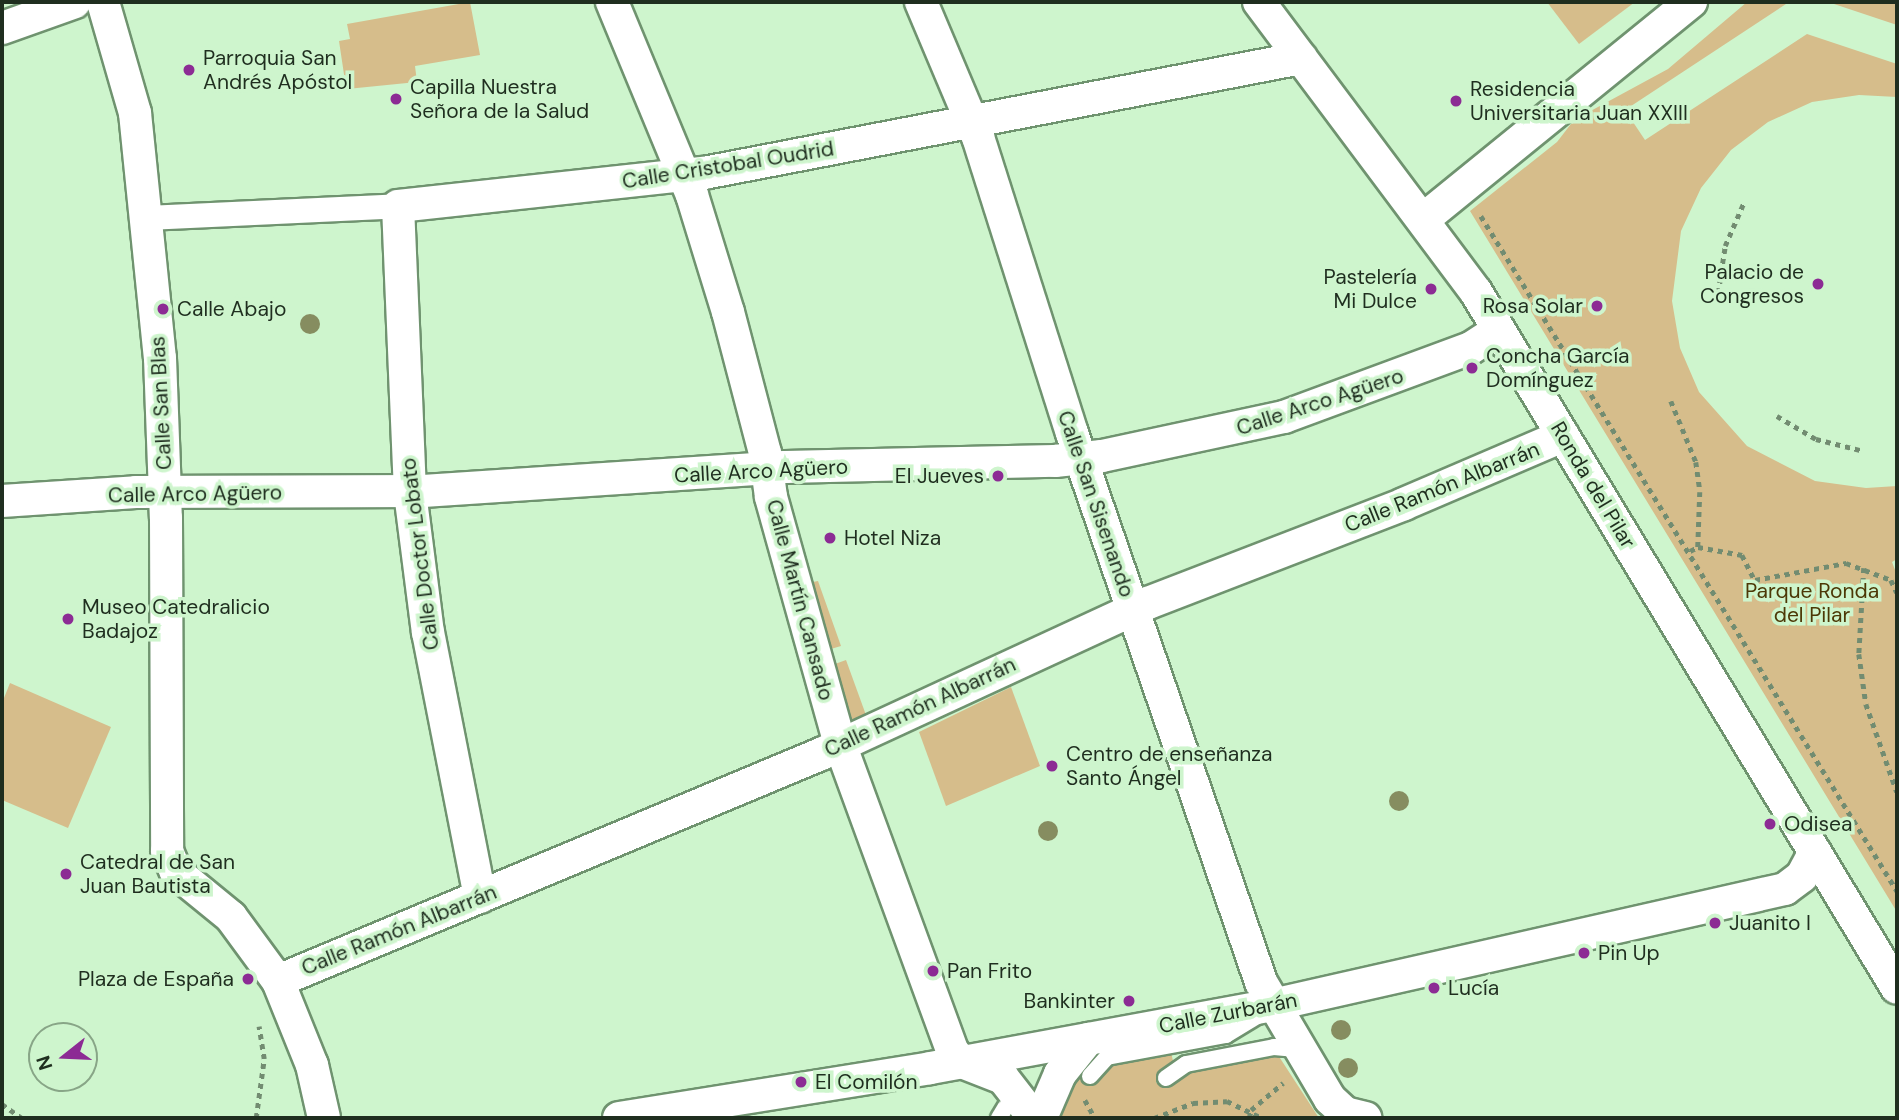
<!DOCTYPE html>
<meta charset="utf-8">
<style>
body{margin:0}
#map{position:relative;width:1899px;height:1120px;overflow:hidden;background:#cef5cd;font-family:"DM Sans",sans-serif}
div>[style]{position:absolute}
.green>*{inset:0;background:#d6bd8b;transform-origin:0 0}
.path>*{height:4.5px;margin-top:-2.25px;transform-origin:0;background:repeating-linear-gradient(90deg,#728c71 0 5px,transparent 0 10px)}
.roads{filter:drop-shadow(2px 0 #6f936f) drop-shadow(-2px 0 #6f936f) drop-shadow(0 2px #6f936f) drop-shadow(0 -2px #6f936f)}
.service>*{height:16px;margin:-8px;padding:0 8px;transform-origin:8px;border-radius:8px;background:#fff}
.pedestrian>*{height:24px;margin:-12px;padding:0 12px;transform-origin:12px;border-radius:12px;background:#fff}
.minor>*{height:32px;margin:-16px;padding:0 16px;transform-origin:16px;border-radius:16px;background:#fff}
.trees>*{width:20px;height:20px;margin:-10px;border-radius:50%;background:#868d60}
.dots>*{width:19px;height:19px;translate:-50% -50%;box-sizing:border-box;border:4px solid #cef5cd;border-radius:50%}
span{translate:-50% -50%;white-space:nowrap;text-align:center;line-height:1.15;-webkit-text-stroke:7px #cef5cd;paint-order:stroke}
.poi-label{font-size:21px;color:#1f2e1f}
.left{translate:0 -50%;text-align:left}
.right{translate:-100% -50%;text-align:right}
.street-label{font-size:21px;color:#1f2e1f}
.park-label{font-size:21px;color:#4c3806}
.frame{position:absolute;inset:0;border:4px solid #1f2e1f;pointer-events:none}
.north{position:absolute;left:28px;top:1022px;width:70px;height:70px;box-sizing:border-box;background:#cef5cd;border:2px solid #88a587;border-radius:50%;rotate:252deg;font-size:19px;font-weight:700;line-height:28px;text-align:center;color:#1f2e1f}
.north::after{content:'';display:block;margin:auto;width:24px;height:32px;background:#8c2b94;clip-path:polygon(50% 0,100% 100%,50% 72%,0 100%)}
</style>
<div id="map">
<div class="green">
<div style="clip-path:polygon(470px 2px,480px 55px,415px 66px,417px 82px,337px 90px,336px 83px,345px 81px,339px 41px,350px 39px,347px 24px)"></div>
<div style="clip-path:polygon(1547px 2px,1635px 2px,1579px 44px)"></div>
<div style="clip-path:polygon(1747px 2px,1789px 2px,1625px 110px,1645px 140px,1807px 34px,1897px 64px,1897px 97px,1859px 95px,1812px 102px,1768px 122px,1731px 150px,1701px 188px,1681px 231px,1672px 301px,1680px 348px,1699px 392px,1747px 446px,1815px 481px,1866px 488px,1897px 486px,1897px 559px,1892px 562px,1897px 575px,1897px 912px,1470px 211px,1557px 142px,1574px 120px,1668px 69px)"></div>
<div style="clip-path:polygon(1828px 2px,1897px 2px,1897px 25px)"></div>
<div style="clip-path:polygon(818px 581px,841px 646px,824px 651px,803px 584px)"></div>
<div style="left:846px;top:660px;width:64px;height:19px;rotate:70deg"></div>
<div style="clip-path:polygon(10px 683px,111px 727px,68px 828px,2px 800px,2px 703px)"></div>
<div style="clip-path:polygon(1011px 687px,1040px 766px,946px 806px,919px 732px)"></div>
<div style="clip-path:polygon(1171px 1052px,1173px 1061px,1156px 1083px,1171px 1083px,1188px 1071px,1278px 1055px,1319px 1118px,1055px 1118px,1071px 1076px,1084px 1075px,1082px 1082px,1094px 1083px,1109px 1064px)"></div>
</div>
<div class="path">
<div style="left:1481px;top:216px;width:793px;rotate:58.35deg"></div>
<div style="left:1718px;top:293px;width:48px;rotate:-81.5deg"></div>
<div style="left:1725px;top:246px;width:48px;rotate:-66.6deg"></div>
<div style="left:1671px;top:401px;width:66px;rotate:67.7deg"></div>
<div style="left:1696px;top:462px;width:30px;rotate:82deg"></div>
<div style="left:1700px;top:492px;width:55px;rotate:92.1deg"></div>
<div style="left:1777px;top:416px;width:45px;rotate:30.5deg"></div>
<div style="left:1816px;top:439px;width:49px;rotate:14deg"></div>
<div style="left:1690px;top:551px;width:9px;rotate:-27deg"></div>
<div style="left:1698px;top:547px;width:45px;rotate:10.3deg"></div>
<div style="left:1742px;top:555px;width:28px;rotate:63deg"></div>
<div style="left:1755px;top:580px;width:93px;rotate:-10.6deg"></div>
<div style="left:1846px;top:563px;width:48px;rotate:20.7deg"></div>
<div style="left:1891px;top:580px;width:14px;rotate:65deg"></div>
<div style="left:1864px;top:568px;width:86px;rotate:93.3deg"></div>
<div style="left:1859px;top:654px;width:50px;rotate:82deg"></div>
<div style="left:1866px;top:704px;width:93px;rotate:70.6deg"></div>
<div style="left:1085px;top:1100px;width:21px;rotate:61deg"></div>
<div style="left:2px;top:1104px;width:24px;rotate:35deg"></div>
<div style="left:256px;top:1118px;width:60px;rotate:-82.3deg"></div>
<div style="left:264px;top:1059px;width:33px;rotate:-99deg"></div>
<div style="left:1154px;top:1118px;width:42px;rotate:-21deg"></div>
<div style="left:1193px;top:1103px;width:34px;rotate:-3deg"></div>
<div style="left:1227px;top:1101px;width:39px;rotate:26deg"></div>
<div style="left:1249px;top:1118px;width:8px;rotate:-76deg"></div>
<div style="left:1251px;top:1110px;width:42px;rotate:-40.2deg"></div>
</div>
<div class="roads">
<div class="service">
<div style="left:1090px;top:1076px;width:25px;rotate:-48deg"></div>
<div style="left:1107px;top:1057px;width:121px;rotate:-10.5deg"></div>
<div style="left:1226px;top:1035px;width:42px;rotate:-31.4deg"></div>
<div style="left:1166px;top:1078px;width:24px;rotate:-35deg"></div>
<div style="left:1186px;top:1064px;width:90px;rotate:-10.9deg"></div>
<div style="left:1274px;top:1047px;width:25px;rotate:5deg"></div>
<div style="left:999px;top:1118px;width:12px;rotate:-59deg"></div>
</div>
<div class="pedestrian">
<div style="left:148px;top:218px;width:250px;rotate:-2.7deg"></div>
</div>
<div class="minor">
<div style="left:103px;top:2px;width:116px;rotate:73.9deg"></div>
<div style="left:135px;top:113px;width:246px;rotate:84.2deg"></div>
<div style="left:160px;top:358px;width:160px;rotate:87.9deg"></div>
<div style="left:166px;top:518px;width:333px;rotate:89.8deg"></div>
<div style="left:167px;top:851px;width:23px;rotate:67deg"></div>
<div style="left:176px;top:872px;width:71px;rotate:39.3deg"></div>
<div style="left:231px;top:917px;width:79px;rotate:53.7deg"></div>
<div style="left:278px;top:981px;width:91px;rotate:68deg"></div>
<div style="left:312px;top:1065px;width:54px;rotate:77.2deg"></div>
<div style="left:612px;top:2px;width:209px;rotate:67.5deg"></div>
<div style="left:692px;top:195px;width:122px;rotate:72.9deg"></div>
<div style="left:728px;top:312px;width:146px;rotate:75.3deg"></div>
<div style="left:765px;top:453px;width:44px;rotate:82.2deg"></div>
<div style="left:771px;top:497px;width:256px;rotate:74.4deg"></div>
<div style="left:840px;top:744px;width:328px;rotate:69.9deg"></div>
<div style="left:953px;top:1052px;width:13px;rotate:48deg"></div>
<div style="left:962px;top:1062px;width:44px;rotate:21.3deg"></div>
<div style="left:1003px;top:1078px;width:51px;rotate:52.2deg"></div>
<div style="left:921px;top:2px;width:147px;rotate:67.1deg"></div>
<div style="left:978px;top:137px;width:311px;rotate:72.4deg"></div>
<div style="left:1072px;top:433px;width:581px;rotate:71deg"></div>
<div style="left:1261px;top:982px;width:136px;rotate:59.5deg"></div>
<div style="left:1330px;top:1099px;width:21px;rotate:43deg"></div>
<div style="left:1345px;top:1113px;width:21px;rotate:14deg"></div>
<div style="left:1259px;top:2px;width:362px;rotate:53.2deg"></div>
<div style="left:1476px;top:292px;width:813px;rotate:58.83deg"></div>
<div style="left:2px;top:28px;width:77px;rotate:-19.6deg"></div>
<div style="left:1425px;top:218px;width:343px;rotate:-39.1deg"></div>
<div style="left:2px;top:501px;width:134px;rotate:-3.8deg"></div>
<div style="left:136px;top:492px;width:287px;rotate:-0.2deg"></div>
<div style="left:423px;top:491px;width:363px;rotate:-3.8deg"></div>
<div style="left:785px;top:467px;width:270px;rotate:-1.3deg"></div>
<div style="left:1055px;top:461px;width:47px;rotate:-6.1deg"></div>
<div style="left:1102px;top:456px;width:186px;rotate:-12.1deg"></div>
<div style="left:1284px;top:417px;width:199px;rotate:-20.3deg"></div>
<div style="left:1471px;top:348px;width:33px;rotate:-33deg"></div>
<div style="left:480px;top:897px;width:269px;rotate:-101.1deg"></div>
<div style="left:428px;top:633px;width:142px;rotate:-97.3deg"></div>
<div style="left:410px;top:492px;width:286px;rotate:-92.4deg"></div>
<div style="left:398px;top:206px;width:308px;rotate:-6.2deg"></div>
<div style="left:704px;top:173px;width:608px;rotate:-10.9deg"></div>
<div style="left:278px;top:981px;width:589px;rotate:-22.69deg"></div>
<div style="left:821px;top:754px;width:360px;rotate:-24.8deg"></div>
<div style="left:1148px;top:603px;width:274px;rotate:-21.1deg"></div>
<div style="left:1404px;top:504px;width:173px;rotate:-23.2deg"></div>
<div style="left:619px;top:1118px;width:315px;rotate:-9.1deg"></div>
<div style="left:930px;top:1068px;width:348px;rotate:-10.4deg"></div>
<div style="left:1272px;top:1005px;width:526px;rotate:-12.74deg"></div>
<div style="left:1785px;top:889px;width:21px;rotate:-37deg"></div>
<div style="left:1802px;top:876px;width:27px;rotate:-62deg"></div>
<div style="left:1041px;top:1118px;width:48px;rotate:-66.6deg"></div>
<div style="left:1060px;top:1074px;width:45px;rotate:-51.3deg"></div>
</div>
</div>
<div class="trees">
<div style="left:310px;top:324px"></div>
<div style="left:1399px;top:801px"></div>
<div style="left:1048px;top:831px"></div>
<div style="left:1341px;top:1030px"></div>
<div style="left:1348px;top:1068px"></div>
</div>
<div class="dots">
<div style="left:189px;top:70px;background:#8c2b94"></div>
<div style="left:396px;top:99px;background:#8c2b94"></div>
<div style="left:1456px;top:101px;background:#8c2b94"></div>
<div style="left:1818px;top:284px;background:#8c2b94"></div>
<div style="left:1431px;top:289px;background:#8c2b94"></div>
<div style="left:1597px;top:306px;background:#8c2b94"></div>
<div style="left:163px;top:309px;background:#8c2b94"></div>
<div style="left:1472px;top:368px;background:#8c2b94"></div>
<div style="left:998px;top:476px;background:#8c2b94"></div>
<div style="left:830px;top:538px;background:#8c2b94"></div>
<div style="left:68px;top:619px;background:#8c2b94"></div>
<div style="left:1052px;top:766px;background:#8c2b94"></div>
<div style="left:1770px;top:824px;background:#8c2b94"></div>
<div style="left:66px;top:874px;background:#8c2b94"></div>
<div style="left:1715px;top:923px;background:#8c2b94"></div>
<div style="left:1584px;top:953px;background:#8c2b94"></div>
<div style="left:933px;top:971px;background:#8c2b94"></div>
<div style="left:248px;top:979px;background:#8c2b94"></div>
<div style="left:1434px;top:988px;background:#8c2b94"></div>
<div style="left:1129px;top:1001px;background:#8c2b94"></div>
<div style="left:801px;top:1082px;background:#8c2b94"></div>
</div>
<div class="poi-label">
<span class="left" style="left:203px;top:70px">Parroquia San<br>Andrés Apóstol</span>
<span class="left" style="left:410px;top:99px">Capilla Nuestra<br>Señora de la Salud</span>
<span class="left" style="left:1470px;top:101px">Residencia<br>Universitaria Juan XXIII</span>
<span class="right" style="left:1804px;top:284px">Palacio de<br>Congresos</span>
<span class="right" style="left:1417px;top:289px">Pastelería<br>Mi Dulce</span>
<span class="right" style="left:1583px;top:306px">Rosa Solar</span>
<span class="left" style="left:177px;top:309px">Calle Abajo</span>
<span class="left" style="left:1486px;top:368px">Concha García<br>Domínguez</span>
<span class="right" style="left:984px;top:476px">El Jueves</span>
<span class="left" style="left:844px;top:538px">Hotel Niza</span>
<span class="left" style="left:82px;top:619px">Museo Catedralicio<br>Badajoz</span>
<span class="left" style="left:1066px;top:766px">Centro de enseñanza<br>Santo Ángel</span>
<span class="left" style="left:1784px;top:824px">Odisea</span>
<span class="left" style="left:80px;top:874px">Catedral de San<br>Juan Bautista</span>
<span class="left" style="left:1729px;top:923px">Juanito I</span>
<span class="left" style="left:1598px;top:953px">Pin Up</span>
<span class="left" style="left:947px;top:971px">Pan Frito</span>
<span class="right" style="left:234px;top:979px">Plaza de España</span>
<span class="left" style="left:1448px;top:988px">Lucía</span>
<span class="right" style="left:1115px;top:1001px">Bankinter</span>
<span class="left" style="left:815px;top:1082px">El Comilón</span>
</div>
<div class="street-label">
<span style="left:728px;top:165px;rotate:-9deg">Calle Cristobal Oudrid</span>
<span style="left:1320px;top:402px;rotate:-18deg">Calle Arco Agüero</span>
<span style="left:161px;top:403px;rotate:-93deg">Calle San Blas</span>
<span style="left:761px;top:471px;rotate:-3deg">Calle Arco Agüero</span>
<span style="left:1593px;top:485px;rotate:59deg">Ronda del Pilar</span>
<span style="left:1442px;top:487px;rotate:-22deg">Calle Ramón Albarrán</span>
<span style="left:195px;top:494px;rotate:-1deg">Calle Arco Agüero</span>
<span style="left:1096px;top:504px;rotate:71deg">Calle San Sisenando</span>
<span style="left:420px;top:554px;rotate:-97deg">Calle Doctor Lobato</span>
<span style="left:800px;top:600px;rotate:75deg">Calle Martín Cansado</span>
<span style="left:920px;top:707px;rotate:-25deg">Calle Ramón Albarrán</span>
<span style="left:399px;top:930px;rotate:-22deg">Calle Ramón Albarrán</span>
<span style="left:1228px;top:1013px;rotate:-11deg">Calle Zurbarán</span>
</div>
<div class="park-label">
<span style="left:1812px;top:603px">Parque Ronda<br>del Pilar</span>
</div>
<div class="frame"></div>
<div class="north">N</div>
</div>
